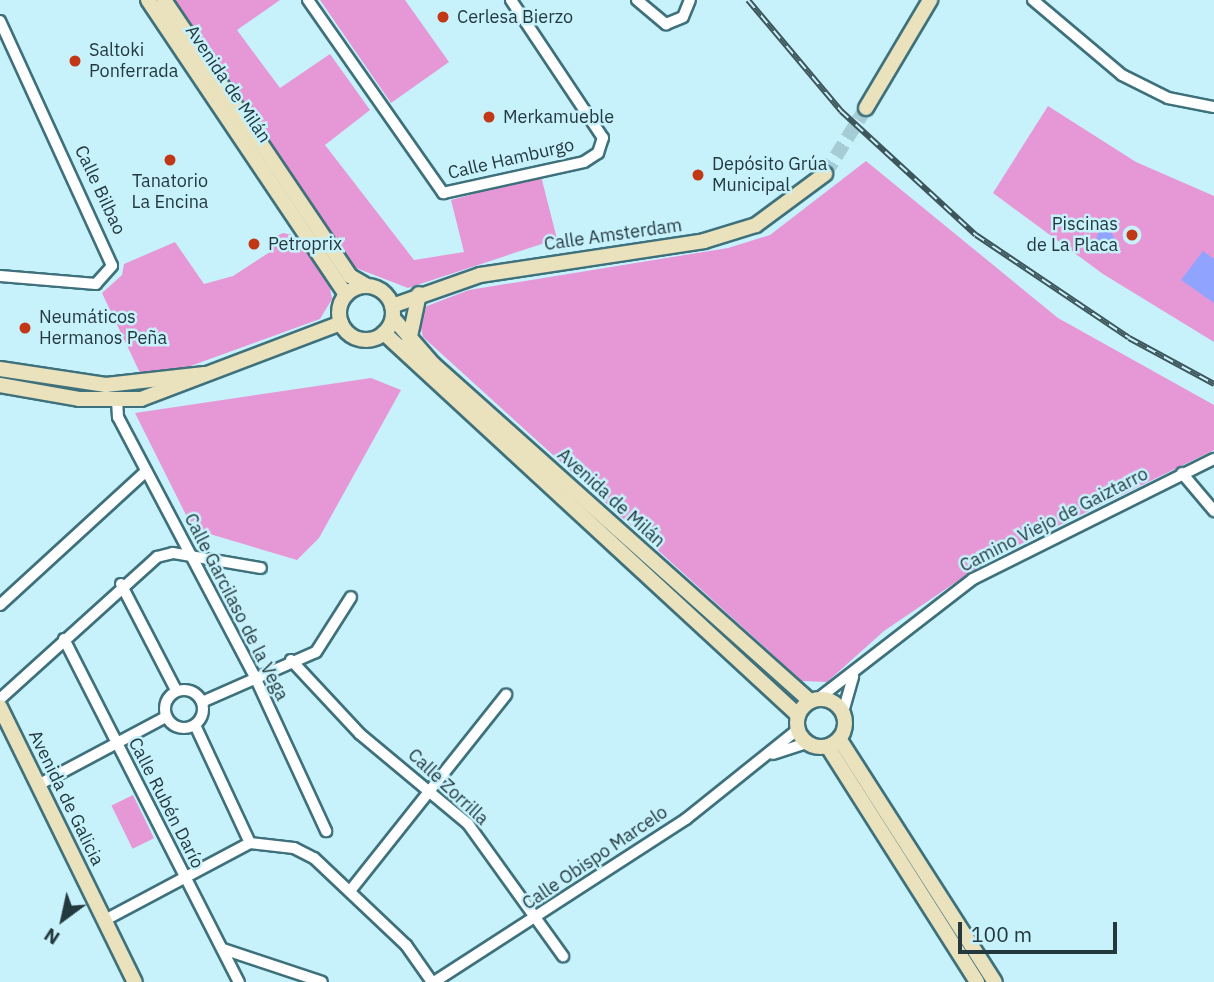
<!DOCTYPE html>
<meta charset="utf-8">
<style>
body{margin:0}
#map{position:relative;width:1214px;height:982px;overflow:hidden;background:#c7f2fc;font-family:"IBM Plex Sans",sans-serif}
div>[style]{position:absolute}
.green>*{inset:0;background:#e698d6;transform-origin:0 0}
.water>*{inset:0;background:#90a3ff}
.secondary-tunnel>*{height:14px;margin-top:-7px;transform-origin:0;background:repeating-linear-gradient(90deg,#a6cdd6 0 14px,transparent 0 21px)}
.roads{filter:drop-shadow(2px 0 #3e717c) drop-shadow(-2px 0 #3e717c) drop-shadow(0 2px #3e717c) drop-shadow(0 -2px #3e717c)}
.street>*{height:10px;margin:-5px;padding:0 5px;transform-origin:5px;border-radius:5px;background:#fff}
.street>.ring{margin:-5px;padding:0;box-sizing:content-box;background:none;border:10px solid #fff;border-radius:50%}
.secondary>*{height:14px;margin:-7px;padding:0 7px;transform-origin:7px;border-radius:7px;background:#eae1bd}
.secondary>.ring{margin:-7px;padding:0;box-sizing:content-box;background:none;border:14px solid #eae1bd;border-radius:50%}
.rail>*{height:6px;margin-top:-3px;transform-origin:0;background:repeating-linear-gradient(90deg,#c7f2fc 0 10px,#3d565b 0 20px);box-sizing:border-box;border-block:2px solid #3d565b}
.dots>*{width:19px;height:19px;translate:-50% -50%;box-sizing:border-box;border:4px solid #c7f2fc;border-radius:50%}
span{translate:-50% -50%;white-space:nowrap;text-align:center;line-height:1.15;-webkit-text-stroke:5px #c7f2fc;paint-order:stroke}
.poi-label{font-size:18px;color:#24393e}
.left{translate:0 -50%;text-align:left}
.right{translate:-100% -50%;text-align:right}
.street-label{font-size:18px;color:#24393e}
.north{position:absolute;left:28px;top:884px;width:70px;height:70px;-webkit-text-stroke:5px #c7f2fc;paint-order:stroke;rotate:213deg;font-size:19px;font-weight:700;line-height:28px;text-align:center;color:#24393e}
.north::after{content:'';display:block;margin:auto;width:24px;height:32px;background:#24393e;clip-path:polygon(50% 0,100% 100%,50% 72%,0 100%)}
.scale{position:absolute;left:958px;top:922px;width:159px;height:32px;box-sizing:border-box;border:4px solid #24393e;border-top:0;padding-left:9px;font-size:21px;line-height:24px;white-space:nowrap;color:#24393e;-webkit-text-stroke:5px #c7f2fc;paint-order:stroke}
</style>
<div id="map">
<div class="green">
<div style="clip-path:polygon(173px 0,280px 0,237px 30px,280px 88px,330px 54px,370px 110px,325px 145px,414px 260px,464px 252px,451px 200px,541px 176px,557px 239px,408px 288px,356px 268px)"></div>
<div style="clip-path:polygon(320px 0,405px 0,449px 62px,391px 103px)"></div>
<div style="clip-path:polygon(1048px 106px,1136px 162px,1214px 196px,1214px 342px,1103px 274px,993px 193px)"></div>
<div style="clip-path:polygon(866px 161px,1058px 318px,1214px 405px,1214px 450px,990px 559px,884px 631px,827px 682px,802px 681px,423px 337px,419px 321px,427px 306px,469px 290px,728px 248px,770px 235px)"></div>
<div style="clip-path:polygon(283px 233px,297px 236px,330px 288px,332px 299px,320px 319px,174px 372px,140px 373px,102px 293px,122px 275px,124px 264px,175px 242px,204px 284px,233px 276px,273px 250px,272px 238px)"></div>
<div style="clip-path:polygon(371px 378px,401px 390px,319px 538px,297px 560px,193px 529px,135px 413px)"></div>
<div style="left:133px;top:795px;width:48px;height:24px;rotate:64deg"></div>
</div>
<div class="water">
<div style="clip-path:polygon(1101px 224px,1109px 229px,1119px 246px,1095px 243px)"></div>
<div style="clip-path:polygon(1203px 251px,1214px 259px,1214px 303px,1181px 280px)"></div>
</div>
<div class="secondary-tunnel">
<div style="left:825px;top:174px;width:78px;rotate:-58.2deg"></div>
</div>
<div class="roads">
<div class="street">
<div style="left:308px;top:0;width:236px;rotate:55deg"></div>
<div style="left:443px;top:193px;width:144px;rotate:-12.4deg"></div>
<div style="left:584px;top:162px;width:17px;rotate:-33deg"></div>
<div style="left:598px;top:153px;width:16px;rotate:-72deg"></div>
<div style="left:603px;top:138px;width:166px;rotate:-123.7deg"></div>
<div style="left:637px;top:0;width:38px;rotate:40deg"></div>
<div style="left:666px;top:24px;width:18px;rotate:-22deg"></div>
<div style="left:683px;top:17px;width:18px;rotate:-68deg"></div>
<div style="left:1033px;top:0;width:116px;rotate:40.1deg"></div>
<div style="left:1122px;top:75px;width:51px;rotate:26.6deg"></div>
<div style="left:1168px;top:98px;width:47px;rotate:11.1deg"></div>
<div style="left:0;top:21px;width:269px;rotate:65.4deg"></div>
<div style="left:112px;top:266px;width:24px;rotate:132deg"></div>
<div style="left:96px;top:284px;width:96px;rotate:-175.2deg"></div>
<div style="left:117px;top:399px;width:18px;rotate:87deg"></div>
<div style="left:118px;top:417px;width:294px;rotate:62.2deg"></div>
<div style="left:255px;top:677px;width:170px;rotate:65.2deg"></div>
<div style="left:1182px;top:473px;width:50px;rotate:49.9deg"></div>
<div style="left:121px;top:584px;width:119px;rotate:62.6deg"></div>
<div style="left:0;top:605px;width:198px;rotate:-42.5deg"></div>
<div style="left:64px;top:639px;width:385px;rotate:63deg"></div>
<div style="left:291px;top:660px;width:101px;rotate:47deg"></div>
<div style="left:360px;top:734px;width:141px;rotate:39.8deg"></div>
<div style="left:468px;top:824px;width:163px;rotate:54.3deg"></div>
<div class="ring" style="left:165px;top:690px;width:28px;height:28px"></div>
<div style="left:819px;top:698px;width:195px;rotate:-37.7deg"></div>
<div style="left:973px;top:579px;width:269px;rotate:-26.5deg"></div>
<div style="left:0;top:699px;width:212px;rotate:-42.1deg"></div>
<div style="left:157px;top:557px;width:16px;rotate:-14deg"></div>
<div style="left:173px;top:553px;width:89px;rotate:9.7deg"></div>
<div style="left:202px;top:702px;width:124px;rotate:-23.7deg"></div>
<div style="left:316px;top:652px;width:65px;rotate:-57.5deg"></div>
<div style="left:843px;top:712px;width:37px;rotate:-74deg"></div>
<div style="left:195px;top:725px;width:130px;rotate:65deg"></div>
<div style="left:773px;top:754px;width:36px;rotate:-18deg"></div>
<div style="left:38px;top:785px;width:145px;rotate:-28deg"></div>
<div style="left:350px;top:891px;width:251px;rotate:-51.5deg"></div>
<div style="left:105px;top:920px;width:164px;rotate:-28deg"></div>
<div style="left:250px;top:843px;width:44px;rotate:6.5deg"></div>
<div style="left:294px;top:848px;width:22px;rotate:27deg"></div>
<div style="left:314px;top:858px;width:127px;rotate:43.4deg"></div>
<div style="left:406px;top:945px;width:45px;rotate:54.9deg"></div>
<div style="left:223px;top:949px;width:104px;rotate:18.4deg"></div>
<div style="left:434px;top:982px;width:300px;rotate:-32.9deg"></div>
<div style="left:686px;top:819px;width:142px;rotate:-38.7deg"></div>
</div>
<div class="secondary">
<div style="left:148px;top:0;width:355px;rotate:56.1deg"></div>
<div style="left:164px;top:0;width:333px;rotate:56deg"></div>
<div style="left:350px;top:276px;width:20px;rotate:30deg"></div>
<div style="left:866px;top:108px;width:126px;rotate:-59.3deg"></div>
<div class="ring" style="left:339px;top:286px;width:40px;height:40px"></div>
<div style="left:392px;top:306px;width:93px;rotate:-19.4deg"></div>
<div style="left:480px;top:275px;width:227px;rotate:-8.6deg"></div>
<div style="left:704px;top:241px;width:54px;rotate:-17.1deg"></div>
<div style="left:756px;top:225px;width:86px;rotate:-36.5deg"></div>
<div style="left:393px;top:318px;width:61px;rotate:49deg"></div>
<div style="left:433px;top:364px;width:506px;rotate:41.79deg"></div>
<div style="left:384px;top:333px;width:563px;rotate:42.7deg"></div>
<div style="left:409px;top:341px;width:48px;rotate:-78deg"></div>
<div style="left:0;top:369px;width:107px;rotate:8.6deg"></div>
<div style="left:106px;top:385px;width:99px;rotate:-6.4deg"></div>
<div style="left:0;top:385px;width:80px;rotate:10deg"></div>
<div style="left:79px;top:399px;width:62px"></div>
<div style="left:141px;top:399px;width:214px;rotate:-20.8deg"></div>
<div class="ring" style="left:797px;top:699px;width:34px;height:34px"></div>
<div style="left:0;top:707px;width:306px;rotate:63.9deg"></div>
<div style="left:840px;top:740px;width:287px;rotate:57.4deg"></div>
<div style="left:828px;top:747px;width:278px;rotate:57.6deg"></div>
</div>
</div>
<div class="rail">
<div style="left:748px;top:0;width:145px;rotate:50deg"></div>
<div style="left:841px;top:111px;width:183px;rotate:42.6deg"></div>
<div style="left:976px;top:235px;width:184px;rotate:33.9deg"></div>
<div style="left:1129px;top:338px;width:97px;rotate:28.4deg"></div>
</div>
<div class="dots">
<div style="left:443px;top:17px;background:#c23817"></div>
<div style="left:75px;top:61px;background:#c23817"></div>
<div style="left:489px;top:117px;background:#c23817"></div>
<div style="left:170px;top:160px;background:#c23817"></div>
<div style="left:698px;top:175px;background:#c23817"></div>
<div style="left:1132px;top:235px;background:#c23817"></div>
<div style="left:254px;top:244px;background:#c23817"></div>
<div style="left:25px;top:328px;background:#c23817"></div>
</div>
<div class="poi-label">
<span class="left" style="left:457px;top:17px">Cerlesa Bierzo</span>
<span class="left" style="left:89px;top:61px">Saltoki<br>Ponferrada</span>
<span class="left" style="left:503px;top:117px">Merkamueble</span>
<span class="left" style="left:712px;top:175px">Depósito Grúa<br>Municipal</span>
<span style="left:170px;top:192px">Tanatorio<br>La Encina</span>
<span class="right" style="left:1118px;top:235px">Piscinas<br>de La Placa</span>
<span class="left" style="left:268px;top:244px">Petroprix</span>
<span class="left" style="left:39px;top:328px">Neumáticos<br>Hermanos Peña</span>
</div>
<div class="street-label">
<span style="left:228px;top:84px;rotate:56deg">Avenida de Milán</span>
<span style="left:511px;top:159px;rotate:-13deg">Calle Hamburgo</span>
<span style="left:100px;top:190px;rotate:65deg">Calle Bilbao</span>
<span style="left:613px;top:235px;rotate:-8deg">Calle Amsterdam</span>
<span style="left:611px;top:498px;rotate:42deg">Avenida de Milán</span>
<span style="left:1054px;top:520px;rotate:-27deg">Camino Viejo de Gaiztarro</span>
<span style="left:236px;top:607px;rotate:63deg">Calle Garcilaso de la Vega</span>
<span style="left:448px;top:787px;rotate:43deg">Calle Zorrilla</span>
<span style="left:66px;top:798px;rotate:64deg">Avenida de Galicia</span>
<span style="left:166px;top:803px;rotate:63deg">Calle Rubén Darío</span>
<span style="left:595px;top:858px;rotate:-34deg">Calle Obispo Marcelo</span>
</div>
<div class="north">N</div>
<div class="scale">100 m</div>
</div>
